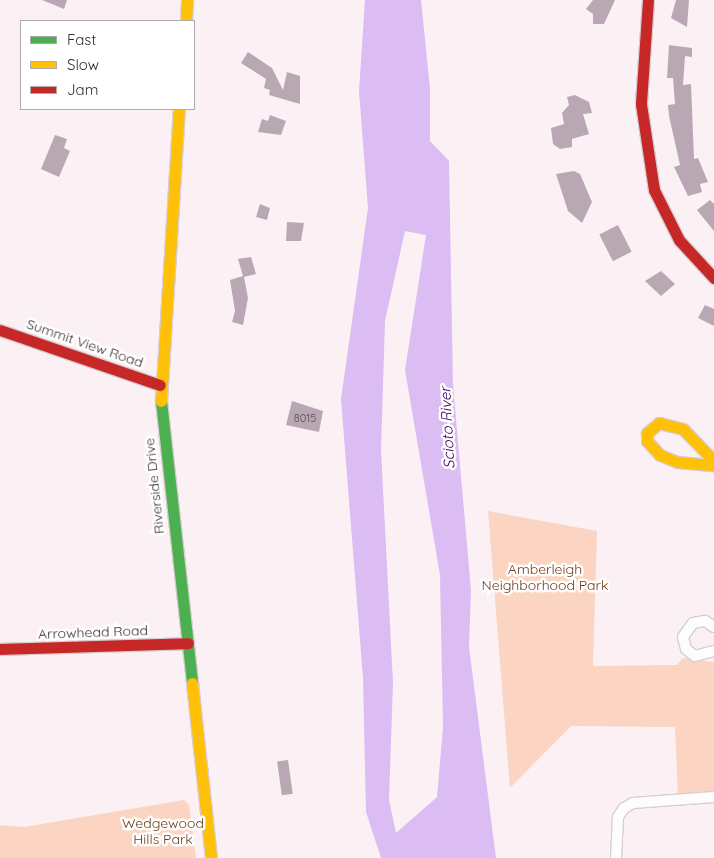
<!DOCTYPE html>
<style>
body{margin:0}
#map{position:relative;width:714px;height:858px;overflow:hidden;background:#fbf1f4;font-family:Quicksand,sans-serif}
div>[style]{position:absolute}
.green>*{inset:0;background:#fbd4c2}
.water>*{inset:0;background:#dbbcf3}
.building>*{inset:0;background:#b9a7b4;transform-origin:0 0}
.roads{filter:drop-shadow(1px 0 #d8cdd0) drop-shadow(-1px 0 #d8cdd0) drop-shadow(0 1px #d8cdd0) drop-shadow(0 -1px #d8cdd0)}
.street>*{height:10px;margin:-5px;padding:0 5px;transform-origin:5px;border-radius:5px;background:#fefdfd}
.fast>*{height:11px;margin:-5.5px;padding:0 5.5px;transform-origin:5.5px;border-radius:5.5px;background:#4caf50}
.slow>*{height:11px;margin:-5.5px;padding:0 5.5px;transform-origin:5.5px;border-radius:5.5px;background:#ffc107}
.jam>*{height:11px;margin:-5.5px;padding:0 5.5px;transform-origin:5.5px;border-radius:5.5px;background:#c62828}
span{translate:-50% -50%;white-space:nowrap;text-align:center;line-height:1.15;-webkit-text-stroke:5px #fff;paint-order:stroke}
.number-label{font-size:11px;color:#584b51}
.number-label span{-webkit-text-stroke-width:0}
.street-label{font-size:14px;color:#382c30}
.park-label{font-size:14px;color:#6f3b1a}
.water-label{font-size:15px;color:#3f0562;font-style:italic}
.legend{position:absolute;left:20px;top:20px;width:175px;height:90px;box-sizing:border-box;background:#fff;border:1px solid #afabac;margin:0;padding:6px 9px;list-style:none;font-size:15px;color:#382c30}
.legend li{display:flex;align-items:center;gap:10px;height:25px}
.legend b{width:25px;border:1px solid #afabac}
</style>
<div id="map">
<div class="green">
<div style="clip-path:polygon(488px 511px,597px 531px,593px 666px,677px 665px,683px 658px,714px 662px,714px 798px,678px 800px,675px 727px,571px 726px,510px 788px)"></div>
<div style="clip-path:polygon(184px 800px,189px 805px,196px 858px,0 858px,0 825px,24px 827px)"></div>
</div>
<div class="water">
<div style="clip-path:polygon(evenodd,365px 0,421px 0,430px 89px,430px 141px,449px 161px,453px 385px,471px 590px,469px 647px,496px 858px,381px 858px,366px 812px,363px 678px,341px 399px,368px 208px,359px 91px,365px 0,405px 231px,426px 235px,405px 370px,440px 575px,443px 727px,437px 797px,396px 833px,389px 800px,393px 683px,381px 450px,385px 321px,405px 231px)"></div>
</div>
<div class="building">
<div style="clip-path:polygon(42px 0,67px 0,64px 9px)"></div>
<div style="clip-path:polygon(593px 0,615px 0,604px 24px,593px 24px,593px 14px,586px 9px)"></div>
<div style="clip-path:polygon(676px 0,689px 0,687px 27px,671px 18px)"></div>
<div style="clip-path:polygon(669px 45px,692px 48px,692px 57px,685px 56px,683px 85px,691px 84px,694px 159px,698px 158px,708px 182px,700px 184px,702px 192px,688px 196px,674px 167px,680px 165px,669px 116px,668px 105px,675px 104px,673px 78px,667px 78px)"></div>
<div style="clip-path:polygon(248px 52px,272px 68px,283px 90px,287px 72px,300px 76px,300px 104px,269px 95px,270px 90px,264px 88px,266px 79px,241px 63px)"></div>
<div style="clip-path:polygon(575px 95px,589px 102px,592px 113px,583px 114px,589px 134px,572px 139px,572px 147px,560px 149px,553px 144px,551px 128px,564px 124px,562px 113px,569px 105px,567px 97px)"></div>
<div style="clip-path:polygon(270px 115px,286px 121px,281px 135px,258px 132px,262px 119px,268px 121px)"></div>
<div style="clip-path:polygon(55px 135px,67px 139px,64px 148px,70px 151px,59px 177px,41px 169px)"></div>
<div style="clip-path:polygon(574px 171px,580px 174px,592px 202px,582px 223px,568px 211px,556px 174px)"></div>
<div style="clip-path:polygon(710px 200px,714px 204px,714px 231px,697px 210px)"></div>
<div style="clip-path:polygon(260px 204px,270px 208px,267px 220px,256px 217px)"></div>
<div style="clip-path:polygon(287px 222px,304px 223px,301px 241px,286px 241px)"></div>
<div style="left:618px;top:225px;width:30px;height:21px;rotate:63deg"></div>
<div style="clip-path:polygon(251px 257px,256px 274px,244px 277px,248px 298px,243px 325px,232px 322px,235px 311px,230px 280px,243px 276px,238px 259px)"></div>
<div style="clip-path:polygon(661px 271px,675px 284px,661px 296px,645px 281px)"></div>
<div style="clip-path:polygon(705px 305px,714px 309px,714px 326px,698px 318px)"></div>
<div style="clip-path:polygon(292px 401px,323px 411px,319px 432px,286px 425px)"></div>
<div style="left:288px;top:760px;width:34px;height:11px;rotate:82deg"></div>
</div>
<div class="roads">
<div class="street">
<div style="left:714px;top:627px;width:11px;rotate:-146deg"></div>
<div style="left:705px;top:621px;width:12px;rotate:171deg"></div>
<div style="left:693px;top:623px;width:17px;rotate:126deg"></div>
<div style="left:683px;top:637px;width:12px;rotate:76deg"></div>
<div style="left:686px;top:649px;width:11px;rotate:38deg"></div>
<div style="left:695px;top:656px;width:20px;rotate:-15deg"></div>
<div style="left:616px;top:858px;width:41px;rotate:-87.2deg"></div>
<div style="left:618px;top:817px;width:11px;rotate:-56deg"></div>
<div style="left:624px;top:808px;width:10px;rotate:-29deg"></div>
<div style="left:633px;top:803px;width:81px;rotate:-4.2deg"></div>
</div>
<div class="fast">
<div style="left:161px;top:401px;width:284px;rotate:83.7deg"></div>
</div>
<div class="slow">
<div style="left:186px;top:21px;width:21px;rotate:-87deg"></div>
<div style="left:161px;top:401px;width:293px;rotate:-86.5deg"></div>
<div style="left:714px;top:461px;width:45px;rotate:-134.1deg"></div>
<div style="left:683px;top:429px;width:25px;rotate:-166deg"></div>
<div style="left:659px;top:423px;width:16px;rotate:140deg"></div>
<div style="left:647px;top:433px;width:8px;rotate:90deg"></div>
<div style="left:647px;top:441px;width:19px;rotate:47deg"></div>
<div style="left:660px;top:455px;width:18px;rotate:22deg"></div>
<div style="left:677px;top:462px;width:37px;rotate:5deg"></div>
<div style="left:192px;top:683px;width:176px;rotate:83.8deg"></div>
</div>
<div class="jam">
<div style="left:648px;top:0;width:104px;rotate:93.9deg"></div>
<div style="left:641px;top:104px;width:87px;rotate:81.4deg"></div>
<div style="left:654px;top:190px;width:56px;rotate:63.4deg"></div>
<div style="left:679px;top:240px;width:52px;rotate:47.4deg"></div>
<div style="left:0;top:330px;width:169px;rotate:19deg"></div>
<div style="left:0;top:649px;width:188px;rotate:-1.8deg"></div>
</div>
</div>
<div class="number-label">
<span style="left:305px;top:418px">8015</span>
</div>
<div class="street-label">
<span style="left:85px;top:343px;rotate:19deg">Summit View Road</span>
<span style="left:154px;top:486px;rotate:-96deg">Riverside Drive</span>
<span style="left:93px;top:632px;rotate:-2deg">Arrowhead Road</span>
</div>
<div class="park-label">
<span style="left:545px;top:577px">Amberleigh<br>Neighborhood Park</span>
<span style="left:163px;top:831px">Wedgewood<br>Hills Park</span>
</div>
<div class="water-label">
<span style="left:447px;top:428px;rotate:-93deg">Scioto River</span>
</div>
<ul class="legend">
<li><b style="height:6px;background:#4caf50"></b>Fast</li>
<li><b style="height:6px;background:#ffc107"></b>Slow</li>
<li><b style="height:6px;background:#c62828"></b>Jam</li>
</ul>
</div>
